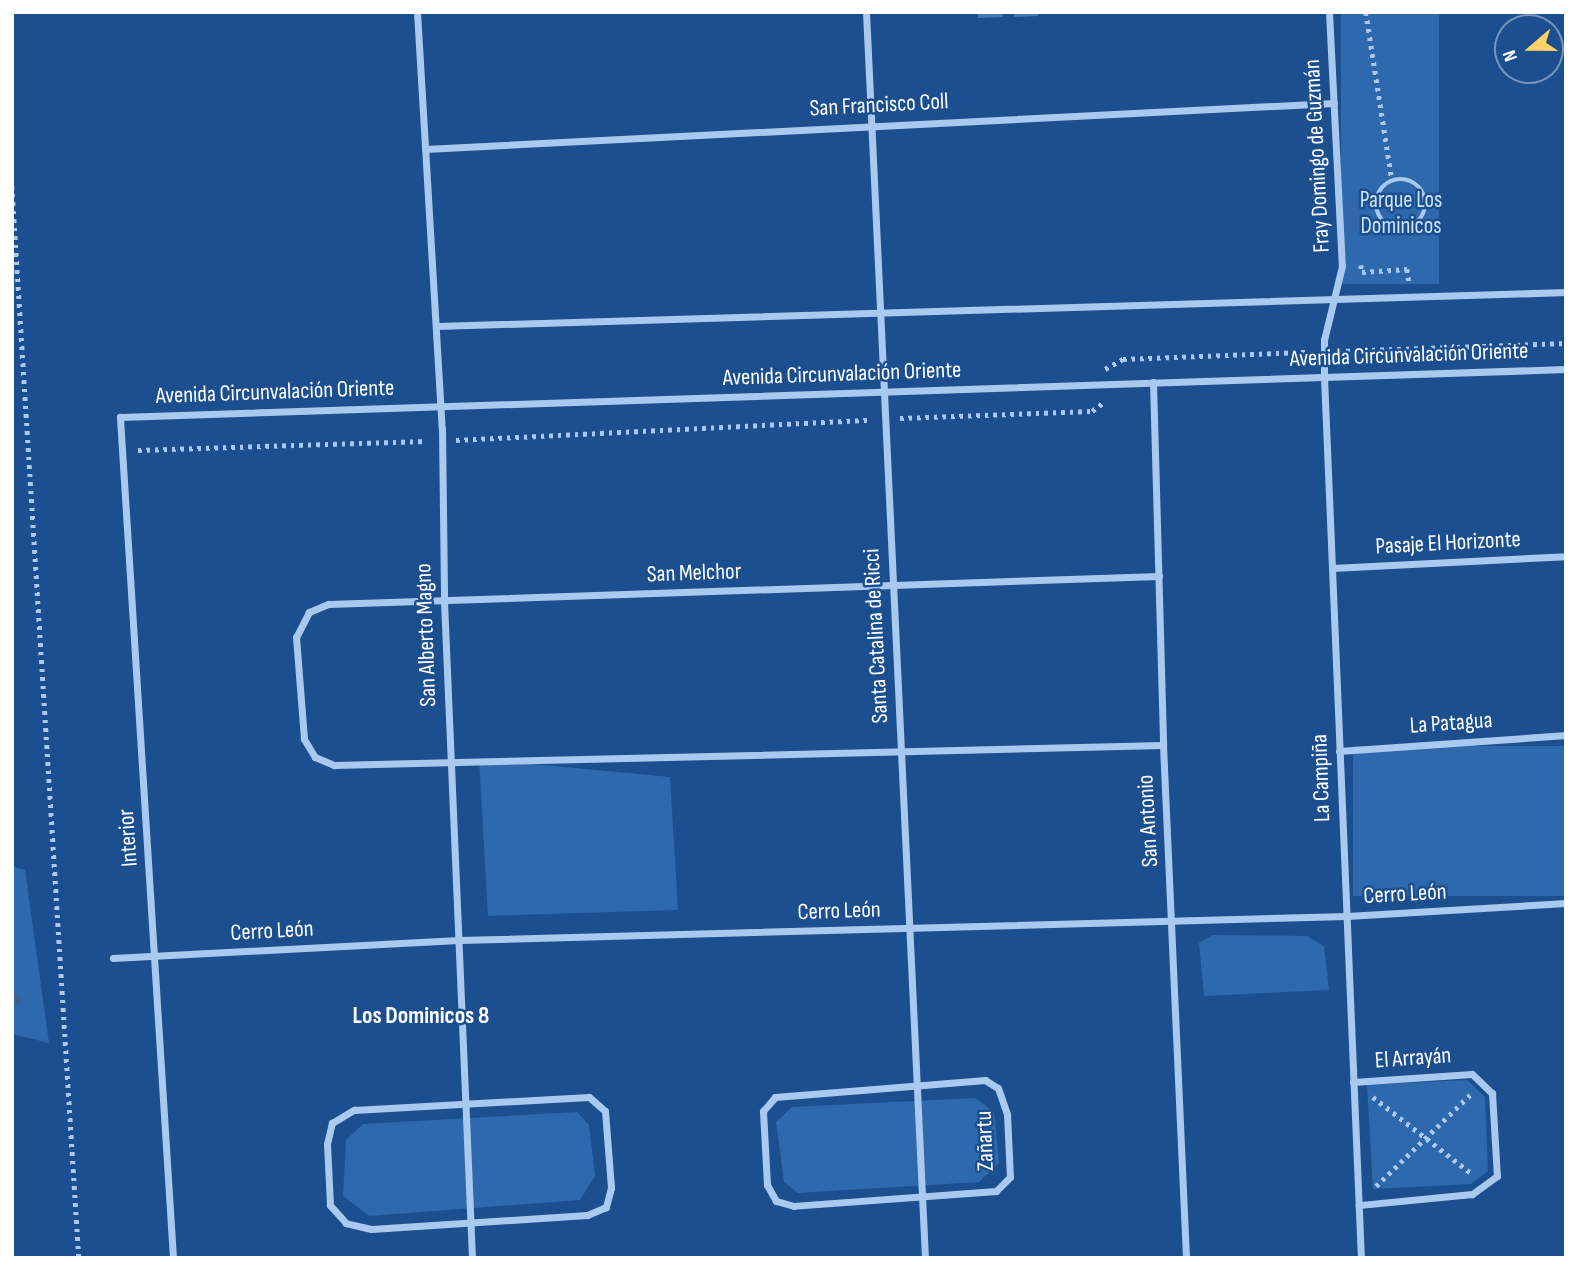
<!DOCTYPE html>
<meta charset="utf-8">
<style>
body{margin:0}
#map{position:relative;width:1578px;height:1270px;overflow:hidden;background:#1b4f8f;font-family:"Sofia Sans Condensed",sans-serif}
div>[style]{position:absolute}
.green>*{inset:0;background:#2e69ad;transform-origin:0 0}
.stream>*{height:8px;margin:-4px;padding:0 4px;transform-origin:4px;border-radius:4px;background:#3c6290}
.building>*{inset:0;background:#4478b7}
.path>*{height:4.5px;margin-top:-2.25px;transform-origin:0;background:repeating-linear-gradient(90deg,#a9c9ee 0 3.5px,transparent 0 8.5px)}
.path>.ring{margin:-2.25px;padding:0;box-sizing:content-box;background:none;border:4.5px solid #a9c9ee;border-radius:50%}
.minor>*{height:7px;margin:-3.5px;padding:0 3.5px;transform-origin:3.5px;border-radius:3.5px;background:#a9c9ee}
span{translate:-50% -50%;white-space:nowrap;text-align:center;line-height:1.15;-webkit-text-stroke:5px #1b4f8f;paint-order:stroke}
.street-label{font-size:23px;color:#fff}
.park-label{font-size:23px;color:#cfe3fa}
.neighbourhood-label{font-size:24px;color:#fff;font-weight:700}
.frame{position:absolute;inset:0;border:14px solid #fff;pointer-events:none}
.north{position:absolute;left:1494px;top:14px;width:70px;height:70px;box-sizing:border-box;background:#1b4f8f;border:2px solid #7695bc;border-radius:50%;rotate:250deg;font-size:19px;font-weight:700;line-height:28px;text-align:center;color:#fff}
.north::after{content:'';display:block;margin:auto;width:24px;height:32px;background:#ffd166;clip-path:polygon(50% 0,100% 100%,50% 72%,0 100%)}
</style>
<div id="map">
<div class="green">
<div style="left:1341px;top:12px;width:98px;height:272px"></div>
<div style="left:1566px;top:746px;width:150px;height:213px;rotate:90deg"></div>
<div style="clip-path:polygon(479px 759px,670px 777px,678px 910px,488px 916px)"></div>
<div style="clip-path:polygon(12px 866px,25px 870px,49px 1043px,12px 1034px)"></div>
<div style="clip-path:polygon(1213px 935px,1307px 936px,1324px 946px,1329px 990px,1204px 996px,1199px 943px)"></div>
<div style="clip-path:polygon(1467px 1080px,1485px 1097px,1488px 1171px,1471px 1184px,1373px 1189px,1367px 1085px)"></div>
<div style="clip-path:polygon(975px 1098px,994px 1112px,999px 1163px,979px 1182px,798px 1193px,784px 1182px,776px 1122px,792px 1107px)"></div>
<div style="clip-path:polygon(577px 1112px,589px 1125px,595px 1176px,580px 1200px,369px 1216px,343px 1196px,346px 1140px,363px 1124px)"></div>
</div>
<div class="stream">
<div style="left:12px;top:998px;width:6px;rotate:18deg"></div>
</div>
<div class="building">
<div style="clip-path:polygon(978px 12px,1002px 12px,1003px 17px,978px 18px)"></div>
<div style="clip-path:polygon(1014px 12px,1038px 12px,1038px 16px,1014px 17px)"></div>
</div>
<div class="path">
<div style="left:1366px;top:12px;width:170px;rotate:81.2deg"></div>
<div class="ring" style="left:1376px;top:179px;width:45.5px;height:45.5px"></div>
<div style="left:12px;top:185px;width:1075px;rotate:86.43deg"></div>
<div style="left:1361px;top:265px;width:7px;rotate:82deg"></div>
<div style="left:1362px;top:272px;width:45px;rotate:-3.8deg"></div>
<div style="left:1407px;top:269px;width:12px;rotate:81deg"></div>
<div style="left:1338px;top:351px;width:228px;rotate:-2deg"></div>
<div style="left:1105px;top:369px;width:21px;rotate:-29deg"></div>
<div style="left:1123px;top:359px;width:186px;rotate:-2.2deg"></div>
<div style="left:900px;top:418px;width:192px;rotate:-2.1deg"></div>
<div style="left:1092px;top:411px;width:15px;rotate:-37deg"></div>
<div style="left:456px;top:440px;width:415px;rotate:-2.8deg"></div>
<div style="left:138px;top:450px;width:289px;rotate:-1.8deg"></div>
<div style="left:1373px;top:1097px;width:124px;rotate:37.8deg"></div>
<div style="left:1376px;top:1186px;width:131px;rotate:-44.1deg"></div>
</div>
<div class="minor">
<div style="left:417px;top:12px;width:418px;rotate:86.6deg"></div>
<div style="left:442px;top:429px;width:172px;rotate:89.3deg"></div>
<div style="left:444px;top:601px;width:658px;rotate:87.56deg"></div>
<div style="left:866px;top:12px;width:1247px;rotate:87.29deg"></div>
<div style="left:1329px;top:12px;width:254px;rotate:87.1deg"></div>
<div style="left:1342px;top:266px;width:76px;rotate:103.7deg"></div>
<div style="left:1324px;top:340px;width:37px;rotate:90deg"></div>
<div style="left:1324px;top:377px;width:882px;rotate:87.6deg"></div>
<div style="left:425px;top:149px;width:910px;rotate:-2.9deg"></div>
<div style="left:437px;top:326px;width:1130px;rotate:-1.72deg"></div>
<div style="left:1153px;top:382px;width:363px;rotate:88.4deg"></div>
<div style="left:1163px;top:745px;width:514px;rotate:87.43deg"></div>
<div style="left:1332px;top:568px;width:234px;rotate:-2.9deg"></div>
<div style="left:1159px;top:576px;width:831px;rotate:178.07deg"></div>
<div style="left:328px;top:604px;width:21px;rotate:157deg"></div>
<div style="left:309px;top:612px;width:28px;rotate:117deg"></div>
<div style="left:296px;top:637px;width:102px;rotate:85.5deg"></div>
<div style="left:304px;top:739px;width:21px;rotate:59deg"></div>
<div style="left:315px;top:757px;width:21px;rotate:23deg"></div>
<div style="left:334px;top:765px;width:829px;rotate:-1.38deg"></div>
<div style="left:1339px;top:751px;width:228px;rotate:-4deg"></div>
<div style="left:113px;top:958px;width:346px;rotate:-3deg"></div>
<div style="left:459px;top:940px;width:888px;rotate:-1.55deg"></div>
<div style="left:1347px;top:916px;width:219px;rotate:-3.4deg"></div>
<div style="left:985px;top:1080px;width:15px;rotate:32deg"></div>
<div style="left:998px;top:1088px;width:28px;rotate:71deg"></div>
<div style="left:1007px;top:1114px;width:63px;rotate:87.3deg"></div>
<div style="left:1010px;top:1177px;width:20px;rotate:135deg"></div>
<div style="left:996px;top:1191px;width:203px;rotate:175.8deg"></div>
<div style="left:794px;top:1206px;width:19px;rotate:-164deg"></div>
<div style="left:776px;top:1201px;width:18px;rotate:-119deg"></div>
<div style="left:767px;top:1185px;width:74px;rotate:-93.1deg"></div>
<div style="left:763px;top:1111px;width:18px;rotate:-49deg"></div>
<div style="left:775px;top:1097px;width:211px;rotate:-4.6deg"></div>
<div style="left:1353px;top:1082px;width:119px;rotate:-3.8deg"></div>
<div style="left:1472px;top:1074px;width:28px;rotate:44deg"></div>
<div style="left:1492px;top:1093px;width:83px;rotate:86.6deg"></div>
<div style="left:1497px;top:1176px;width:31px;rotate:144deg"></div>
<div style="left:1472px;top:1194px;width:114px;rotate:174.4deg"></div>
<div style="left:589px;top:1097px;width:21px;rotate:41deg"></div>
<div style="left:605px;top:1111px;width:77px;rotate:85.5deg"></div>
<div style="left:611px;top:1188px;width:20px;rotate:105deg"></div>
<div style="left:606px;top:1207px;width:21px;rotate:157deg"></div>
<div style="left:587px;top:1215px;width:216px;rotate:176.3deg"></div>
<div style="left:371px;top:1229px;width:26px;rotate:-167deg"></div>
<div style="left:346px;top:1223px;width:24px;rotate:-132deg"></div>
<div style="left:330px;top:1205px;width:61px;rotate:-92.8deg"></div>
<div style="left:327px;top:1144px;width:22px;rotate:-77deg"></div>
<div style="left:332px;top:1123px;width:26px;rotate:-31deg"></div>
<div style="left:354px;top:1110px;width:235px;rotate:-3.2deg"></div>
<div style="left:173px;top:1258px;width:843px;rotate:-93.61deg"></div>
<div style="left:120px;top:417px;width:1447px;rotate:-1.9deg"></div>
</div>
<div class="street-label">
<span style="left:879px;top:105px;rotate:-3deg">San Francisco Coll</span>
<span style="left:1317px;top:156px;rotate:-93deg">Fray Domingo de Guzmán</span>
<span style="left:1409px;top:355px;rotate:-2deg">Avenida Circunvalación Oriente</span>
<span style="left:842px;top:374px;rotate:-2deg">Avenida Circunvalación Oriente</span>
<span style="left:275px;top:392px;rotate:-2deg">Avenida Circunvalación Oriente</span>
<span style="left:1448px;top:543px;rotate:-3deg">Pasaje El Horizonte</span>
<span style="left:694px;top:573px;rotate:-2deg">San Melchor</span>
<span style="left:426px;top:635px;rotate:-92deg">San Alberto Magno</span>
<span style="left:876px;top:636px;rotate:-93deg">Santa Catalina de Ricci</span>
<span style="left:1451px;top:723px;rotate:-4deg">La Patagua</span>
<span style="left:1321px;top:778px;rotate:-92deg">La Campiña</span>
<span style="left:1148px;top:821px;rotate:-93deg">San Antonio</span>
<span style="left:128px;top:838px;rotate:-94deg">Interior</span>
<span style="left:1405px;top:894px;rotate:-3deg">Cerro León</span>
<span style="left:839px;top:911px;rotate:-2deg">Cerro León</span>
<span style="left:272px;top:931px;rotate:-3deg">Cerro León</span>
<span style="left:1413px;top:1058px;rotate:-4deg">El Arrayán</span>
<span style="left:985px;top:1141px;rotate:-92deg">Zañartu</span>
</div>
<div class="park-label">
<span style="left:1401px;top:213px">Parque Los<br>Dominicos</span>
</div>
<div class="neighbourhood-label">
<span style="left:421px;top:1016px">Los Dominicos 8</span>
</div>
<div class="frame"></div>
<div class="north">N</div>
</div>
